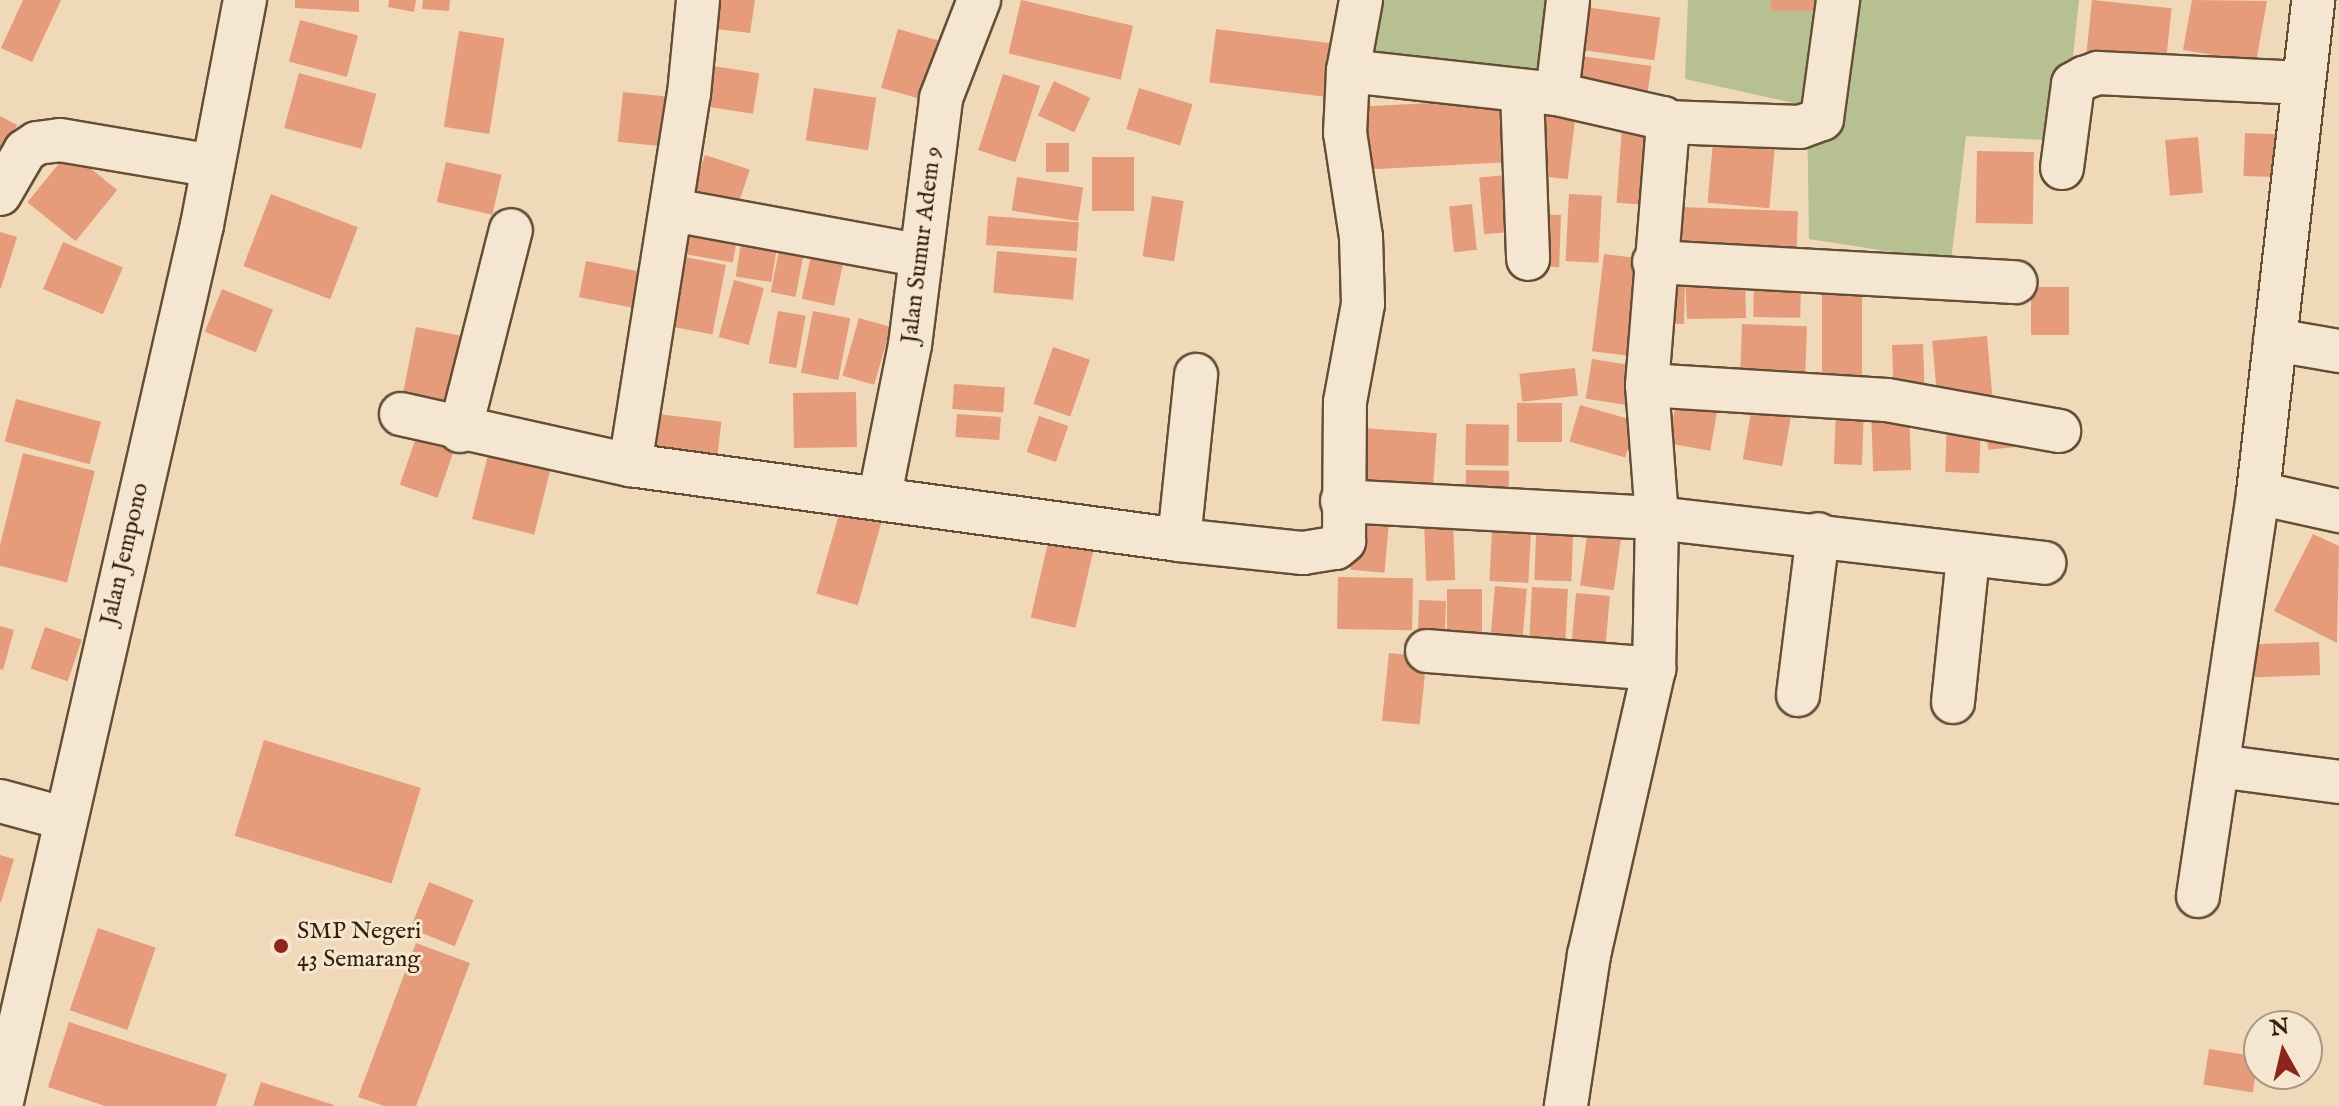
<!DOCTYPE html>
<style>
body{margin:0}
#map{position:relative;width:2339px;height:1106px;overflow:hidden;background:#efd9b9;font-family:"IM FELL English",serif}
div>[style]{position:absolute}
.green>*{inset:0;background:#b6c091}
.building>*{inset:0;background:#e69b7a;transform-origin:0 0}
.roads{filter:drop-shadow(2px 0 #634f34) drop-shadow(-2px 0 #634f34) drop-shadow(0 2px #634f34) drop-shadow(0 -2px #634f34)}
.minor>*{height:42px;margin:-21px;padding:0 21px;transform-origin:21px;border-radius:21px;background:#f5e6d2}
.dots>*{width:22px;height:22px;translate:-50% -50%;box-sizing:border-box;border:4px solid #f5e6d2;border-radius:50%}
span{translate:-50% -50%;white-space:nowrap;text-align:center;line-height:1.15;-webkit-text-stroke:6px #f5e6d2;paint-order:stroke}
.street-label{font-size:24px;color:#342108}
.poi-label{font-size:24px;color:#342108}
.left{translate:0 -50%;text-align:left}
.north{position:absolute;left:2243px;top:1010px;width:80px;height:80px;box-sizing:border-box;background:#f5e6d2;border:2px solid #a89781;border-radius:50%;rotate:352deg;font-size:22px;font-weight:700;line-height:32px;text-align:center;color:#342108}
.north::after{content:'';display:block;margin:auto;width:28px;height:36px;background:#8f2418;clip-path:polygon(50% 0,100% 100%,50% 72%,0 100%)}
</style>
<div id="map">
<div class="green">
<div style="clip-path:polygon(1379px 0,1549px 0,1540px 75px,1371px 59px)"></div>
<div style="clip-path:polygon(1688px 0,2079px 0,2064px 141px,1966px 136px,1951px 261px,1809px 239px,1807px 106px,1685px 79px)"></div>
</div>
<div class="building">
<div style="clip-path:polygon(23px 0,61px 0,32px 62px,1px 48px)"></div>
<div style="clip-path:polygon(295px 0,359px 0,359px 12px,295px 8px)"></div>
<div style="clip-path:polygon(389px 0,416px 0,414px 12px,388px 7px)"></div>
<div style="clip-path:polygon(423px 0,450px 0,449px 11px,422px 9px)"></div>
<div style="clip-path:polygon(711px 0,755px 0,750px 33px,708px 28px)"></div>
<div style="left:1021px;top:0;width:115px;height:55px;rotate:13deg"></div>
<div style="left:1771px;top:0;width:60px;height:11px"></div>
<div style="left:2092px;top:0;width:80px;height:62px;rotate:6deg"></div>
<div style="clip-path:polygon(2192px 0,2267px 1px,2256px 62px,2183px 50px)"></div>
<div style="left:1585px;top:7px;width:76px;height:43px;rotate:8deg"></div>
<div style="left:300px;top:20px;width:60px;height:43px;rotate:15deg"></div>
<div style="left:898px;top:29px;width:51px;height:61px;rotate:16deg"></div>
<div style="left:1216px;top:29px;width:125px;height:54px;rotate:7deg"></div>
<div style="left:459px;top:31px;width:46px;height:97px;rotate:9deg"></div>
<div style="left:1581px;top:56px;width:71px;height:39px;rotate:8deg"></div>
<div style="left:707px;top:65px;width:53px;height:41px;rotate:9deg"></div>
<div style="left:299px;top:73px;width:80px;height:57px;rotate:15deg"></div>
<div style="left:1003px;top:74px;width:39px;height:80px;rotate:18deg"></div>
<div style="left:1054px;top:81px;width:40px;height:38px;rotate:25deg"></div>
<div style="left:814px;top:88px;width:63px;height:53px;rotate:9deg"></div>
<div style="left:1139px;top:88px;width:56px;height:43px;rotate:17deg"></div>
<div style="left:623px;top:92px;width:44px;height:50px;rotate:6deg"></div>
<div style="left:1507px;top:99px;width:63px;height:143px;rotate:87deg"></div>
<div style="left:1538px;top:101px;width:39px;height:74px;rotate:7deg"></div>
<div style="clip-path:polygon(0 116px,17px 125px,0 160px)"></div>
<div style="left:1622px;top:126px;width:39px;height:77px;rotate:4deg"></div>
<div style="left:1714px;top:130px;width:62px;height:73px;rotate:5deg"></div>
<div style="left:2245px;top:133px;width:46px;height:43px;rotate:2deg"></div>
<div style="left:2198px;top:137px;width:56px;height:33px;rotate:85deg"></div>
<div style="left:1046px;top:143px;width:23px;height:29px"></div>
<div style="left:69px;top:151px;width:62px;height:66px;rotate:39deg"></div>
<div style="left:1977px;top:151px;width:57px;height:72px;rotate:1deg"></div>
<div style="left:705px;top:155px;width:47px;height:38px;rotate:18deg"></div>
<div style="left:1092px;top:157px;width:42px;height:54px"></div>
<div style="left:446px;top:162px;width:57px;height:41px;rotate:13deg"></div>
<div style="left:1519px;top:174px;width:57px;height:40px;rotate:85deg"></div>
<div style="left:1017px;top:177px;width:67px;height:34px;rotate:9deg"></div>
<div style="left:271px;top:194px;width:93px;height:77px;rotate:21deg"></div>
<div style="left:1569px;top:194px;width:33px;height:67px;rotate:3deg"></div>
<div style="left:1152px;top:196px;width:32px;height:61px;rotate:9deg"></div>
<div style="left:1472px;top:204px;width:46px;height:23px;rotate:84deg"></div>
<div style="left:1679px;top:207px;width:119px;height:43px;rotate:2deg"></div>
<div style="left:1535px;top:214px;width:26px;height:52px;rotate:2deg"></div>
<div style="left:988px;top:216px;width:91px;height:29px;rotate:4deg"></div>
<div style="left:687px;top:223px;width:52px;height:31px;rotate:10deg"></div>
<div style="left:743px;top:231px;width:36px;height:46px;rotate:9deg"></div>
<div style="clip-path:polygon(0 232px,17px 237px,1px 288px,0 288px)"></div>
<div style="left:63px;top:242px;width:65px;height:51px;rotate:23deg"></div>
<div style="left:780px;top:245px;width:25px;height:48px;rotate:11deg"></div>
<div style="left:813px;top:246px;width:33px;height:54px;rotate:12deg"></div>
<div style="left:997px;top:251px;width:80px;height:42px;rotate:5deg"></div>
<div style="left:670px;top:254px;width:57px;height:71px;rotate:11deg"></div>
<div style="left:1604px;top:254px;width:43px;height:98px;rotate:7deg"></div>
<div style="left:586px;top:261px;width:65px;height:37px;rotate:11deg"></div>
<div style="clip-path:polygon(1745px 272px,1746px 318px,1687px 319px,1685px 278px,1684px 324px,1654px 323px,1655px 274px)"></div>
<div style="left:1754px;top:276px;width:47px;height:41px;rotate:1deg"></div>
<div style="left:1822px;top:279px;width:40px;height:109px"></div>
<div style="left:734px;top:280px;width:31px;height:59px;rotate:15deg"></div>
<div style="left:2031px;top:287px;width:38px;height:48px"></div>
<div style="left:222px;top:289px;width:55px;height:46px;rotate:22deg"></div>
<div style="left:778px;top:311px;width:28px;height:53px;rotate:10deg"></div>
<div style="left:813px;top:311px;width:38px;height:63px;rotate:11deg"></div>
<div style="left:859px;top:318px;width:33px;height:60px;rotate:16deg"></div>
<div style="left:1742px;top:324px;width:65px;height:66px;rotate:2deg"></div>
<div style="left:416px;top:327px;width:58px;height:77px;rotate:11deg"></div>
<div style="left:1987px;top:336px;width:61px;height:55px;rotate:85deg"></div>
<div style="left:1923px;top:344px;width:48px;height:31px;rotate:88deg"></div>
<div style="left:1053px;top:347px;width:39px;height:60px;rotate:19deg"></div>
<div style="left:1592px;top:359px;width:44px;height:40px;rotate:9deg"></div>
<div style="left:1575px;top:368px;width:28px;height:56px;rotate:84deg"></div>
<div style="left:954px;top:384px;width:51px;height:25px;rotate:4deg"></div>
<div style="left:856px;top:392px;width:55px;height:63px;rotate:89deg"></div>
<div style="left:16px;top:399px;width:88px;height:44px;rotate:15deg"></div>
<div style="left:1562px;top:403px;width:39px;height:45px;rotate:90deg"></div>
<div style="left:1676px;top:403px;width:42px;height:41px;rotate:10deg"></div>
<div style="left:1580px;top:405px;width:58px;height:38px;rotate:16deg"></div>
<div style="left:1836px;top:406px;width:28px;height:58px;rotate:2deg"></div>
<div style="left:1752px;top:407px;width:40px;height:53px;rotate:10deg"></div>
<div style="left:1909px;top:408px;width:62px;height:38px;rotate:88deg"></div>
<div style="left:650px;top:413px;width:72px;height:43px;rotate:7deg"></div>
<div style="left:957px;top:414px;width:44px;height:23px;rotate:4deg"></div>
<div style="left:1039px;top:416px;width:31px;height:38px;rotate:19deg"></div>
<div style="left:1947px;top:421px;width:34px;height:51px;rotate:2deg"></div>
<div style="left:1466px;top:424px;width:43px;height:41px;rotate:1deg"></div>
<div style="left:1348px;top:427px;width:89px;height:66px;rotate:4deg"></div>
<div style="left:2014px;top:427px;width:20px;height:28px;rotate:84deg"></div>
<div style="left:419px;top:429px;width:40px;height:59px;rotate:19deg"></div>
<div style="left:489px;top:451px;width:64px;height:70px;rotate:14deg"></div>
<div style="left:23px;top:453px;width:74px;height:115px;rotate:14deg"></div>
<div style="left:1466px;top:470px;width:43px;height:28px;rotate:1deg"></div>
<div style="left:842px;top:504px;width:43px;height:93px;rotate:16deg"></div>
<div style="left:1356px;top:509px;width:34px;height:61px;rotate:5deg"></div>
<div style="left:1453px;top:518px;width:62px;height:29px;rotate:88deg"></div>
<div style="left:1053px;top:521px;width:46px;height:99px;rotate:13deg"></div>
<div style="left:1588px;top:529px;width:34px;height:57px;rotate:8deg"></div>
<div style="left:1492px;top:531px;width:39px;height:50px;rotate:3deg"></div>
<div style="clip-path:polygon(2313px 534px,2339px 546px,2337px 643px,2274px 611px)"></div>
<div style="left:1536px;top:535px;width:37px;height:45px;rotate:2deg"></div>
<div style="left:1338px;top:577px;width:75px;height:52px;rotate:1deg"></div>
<div style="left:1495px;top:586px;width:32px;height:57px;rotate:5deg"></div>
<div style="left:1532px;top:587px;width:36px;height:63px;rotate:3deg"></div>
<div style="left:1447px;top:589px;width:35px;height:57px"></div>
<div style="left:1576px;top:593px;width:34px;height:48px;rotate:5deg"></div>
<div style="left:1419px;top:600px;width:27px;height:42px;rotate:2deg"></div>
<div style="clip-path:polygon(0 626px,14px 630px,3px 670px,0 669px)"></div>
<div style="left:45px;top:627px;width:39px;height:44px;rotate:19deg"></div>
<div style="left:2319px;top:642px;width:33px;height:65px;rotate:88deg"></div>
<div style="left:1389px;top:653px;width:38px;height:68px;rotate:6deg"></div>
<div style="left:264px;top:740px;width:164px;height:100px;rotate:17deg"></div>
<div style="clip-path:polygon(0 855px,14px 859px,1px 902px,0 902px)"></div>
<div style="left:429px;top:882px;width:48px;height:50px;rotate:22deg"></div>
<div style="left:98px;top:928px;width:61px;height:87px;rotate:19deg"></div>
<div style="clip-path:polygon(416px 943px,470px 963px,416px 1106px,384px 1106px,358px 1097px)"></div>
<div style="clip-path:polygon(69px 1022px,227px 1074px,216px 1106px,105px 1106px,48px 1087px)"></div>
<div style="left:2209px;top:1049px;width:50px;height:36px;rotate:9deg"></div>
<div style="clip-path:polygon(261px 1082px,334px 1105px,334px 1106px,253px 1106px)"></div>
</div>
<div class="roads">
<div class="minor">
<div style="left:1348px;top:71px;width:210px;rotate:6.3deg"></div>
<div style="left:1557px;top:94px;width:95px;rotate:-83.3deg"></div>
<div style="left:1522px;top:92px;width:167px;rotate:87.9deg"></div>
<div style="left:1557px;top:94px;width:109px;rotate:12.8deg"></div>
<div style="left:1663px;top:118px;width:8px;rotate:50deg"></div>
<div style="left:1668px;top:124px;width:262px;rotate:94.6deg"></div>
<div style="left:1647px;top:385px;width:133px;rotate:85.7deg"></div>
<div style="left:1657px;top:518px;width:151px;rotate:91.1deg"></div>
<div style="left:1654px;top:669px;width:293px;rotate:102.8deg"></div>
<div style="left:1589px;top:955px;width:153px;rotate:98.7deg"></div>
<div style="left:1666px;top:122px;width:134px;rotate:2.1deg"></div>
<div style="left:1800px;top:127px;width:23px;rotate:-20deg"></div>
<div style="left:1822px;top:119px;width:120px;rotate:-82.3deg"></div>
<div style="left:2062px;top:168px;width:85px;rotate:-82.5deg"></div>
<div style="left:2073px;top:84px;width:13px;rotate:-29deg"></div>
<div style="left:2084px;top:78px;width:15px;rotate:-20deg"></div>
<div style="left:2098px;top:73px;width:204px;rotate:2.8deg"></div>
<div style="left:0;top:194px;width:50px;rotate:-59.8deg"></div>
<div style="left:25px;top:151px;width:14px;rotate:-34deg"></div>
<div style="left:37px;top:143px;width:23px;rotate:-7deg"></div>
<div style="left:60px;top:140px;width:155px;rotate:9.6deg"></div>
<div style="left:672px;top:210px;width:250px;rotate:10.4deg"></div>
<div style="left:1654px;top:262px;width:362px;rotate:3.2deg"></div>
<div style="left:2275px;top:340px;width:65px;rotate:9.8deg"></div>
<div style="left:1647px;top:385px;width:240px;rotate:3.6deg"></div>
<div style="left:1887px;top:400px;width:175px;rotate:10.2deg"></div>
<div style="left:401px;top:414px;width:235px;rotate:12.6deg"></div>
<div style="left:630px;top:465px;width:554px;rotate:7.78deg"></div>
<div style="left:1179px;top:540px;width:125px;rotate:6deg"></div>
<div style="left:1303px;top:553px;width:33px;rotate:-9deg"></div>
<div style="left:1336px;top:548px;width:11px;rotate:-41deg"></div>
<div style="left:1344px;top:541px;width:139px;rotate:-89.6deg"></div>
<div style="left:1345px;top:402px;width:100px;rotate:-79.6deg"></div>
<div style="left:1363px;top:304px;width:67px;rotate:-91.7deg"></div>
<div style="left:1361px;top:237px;width:105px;rotate:-98.7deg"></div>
<div style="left:1345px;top:133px;width:62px;rotate:-87.2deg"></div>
<div style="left:1348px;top:71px;width:72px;rotate:-79.6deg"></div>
<div style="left:460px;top:431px;width:207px;rotate:-75.8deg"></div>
<div style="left:630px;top:465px;width:376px;rotate:-81deg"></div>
<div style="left:689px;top:94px;width:94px;rotate:-84.5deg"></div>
<div style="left:2258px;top:493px;width:83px;rotate:12.5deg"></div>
<div style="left:880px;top:495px;width:153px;rotate:-78.7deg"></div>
<div style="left:910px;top:345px;width:249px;rotate:-82.8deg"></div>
<div style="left:941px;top:98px;width:105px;rotate:-68.8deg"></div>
<div style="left:1342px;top:501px;width:315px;rotate:3.1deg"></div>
<div style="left:1657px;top:518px;width:390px;rotate:6.6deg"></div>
<div style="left:1179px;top:540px;width:166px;rotate:-84.1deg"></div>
<div style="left:1427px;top:651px;width:228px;rotate:4.5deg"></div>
<div style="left:1798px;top:695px;width:162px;rotate:-82.9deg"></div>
<div style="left:1953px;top:702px;width:146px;rotate:-84.1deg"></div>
<div style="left:2218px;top:766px;width:122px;rotate:7.5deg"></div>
<div style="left:0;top:801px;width:65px;rotate:15.1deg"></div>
<div style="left:2198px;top:896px;width:407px;rotate:-81.5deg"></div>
<div style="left:2258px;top:493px;width:496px;rotate:-83.6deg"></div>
<div style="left:1px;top:1106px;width:904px;rotate:-77.15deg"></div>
<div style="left:202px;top:225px;width:229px;rotate:-79.2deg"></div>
</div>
</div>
<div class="dots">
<div style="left:281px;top:946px;background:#8f2418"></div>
</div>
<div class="street-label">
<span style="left:922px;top:245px;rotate:-83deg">Jalan Sumur Adem 9</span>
<span style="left:125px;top:554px;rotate:-77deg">Jalan Jempono</span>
</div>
<div class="poi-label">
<span class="left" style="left:297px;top:946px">SMP Negeri<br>43 Semarang</span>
</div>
<div class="north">N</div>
</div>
